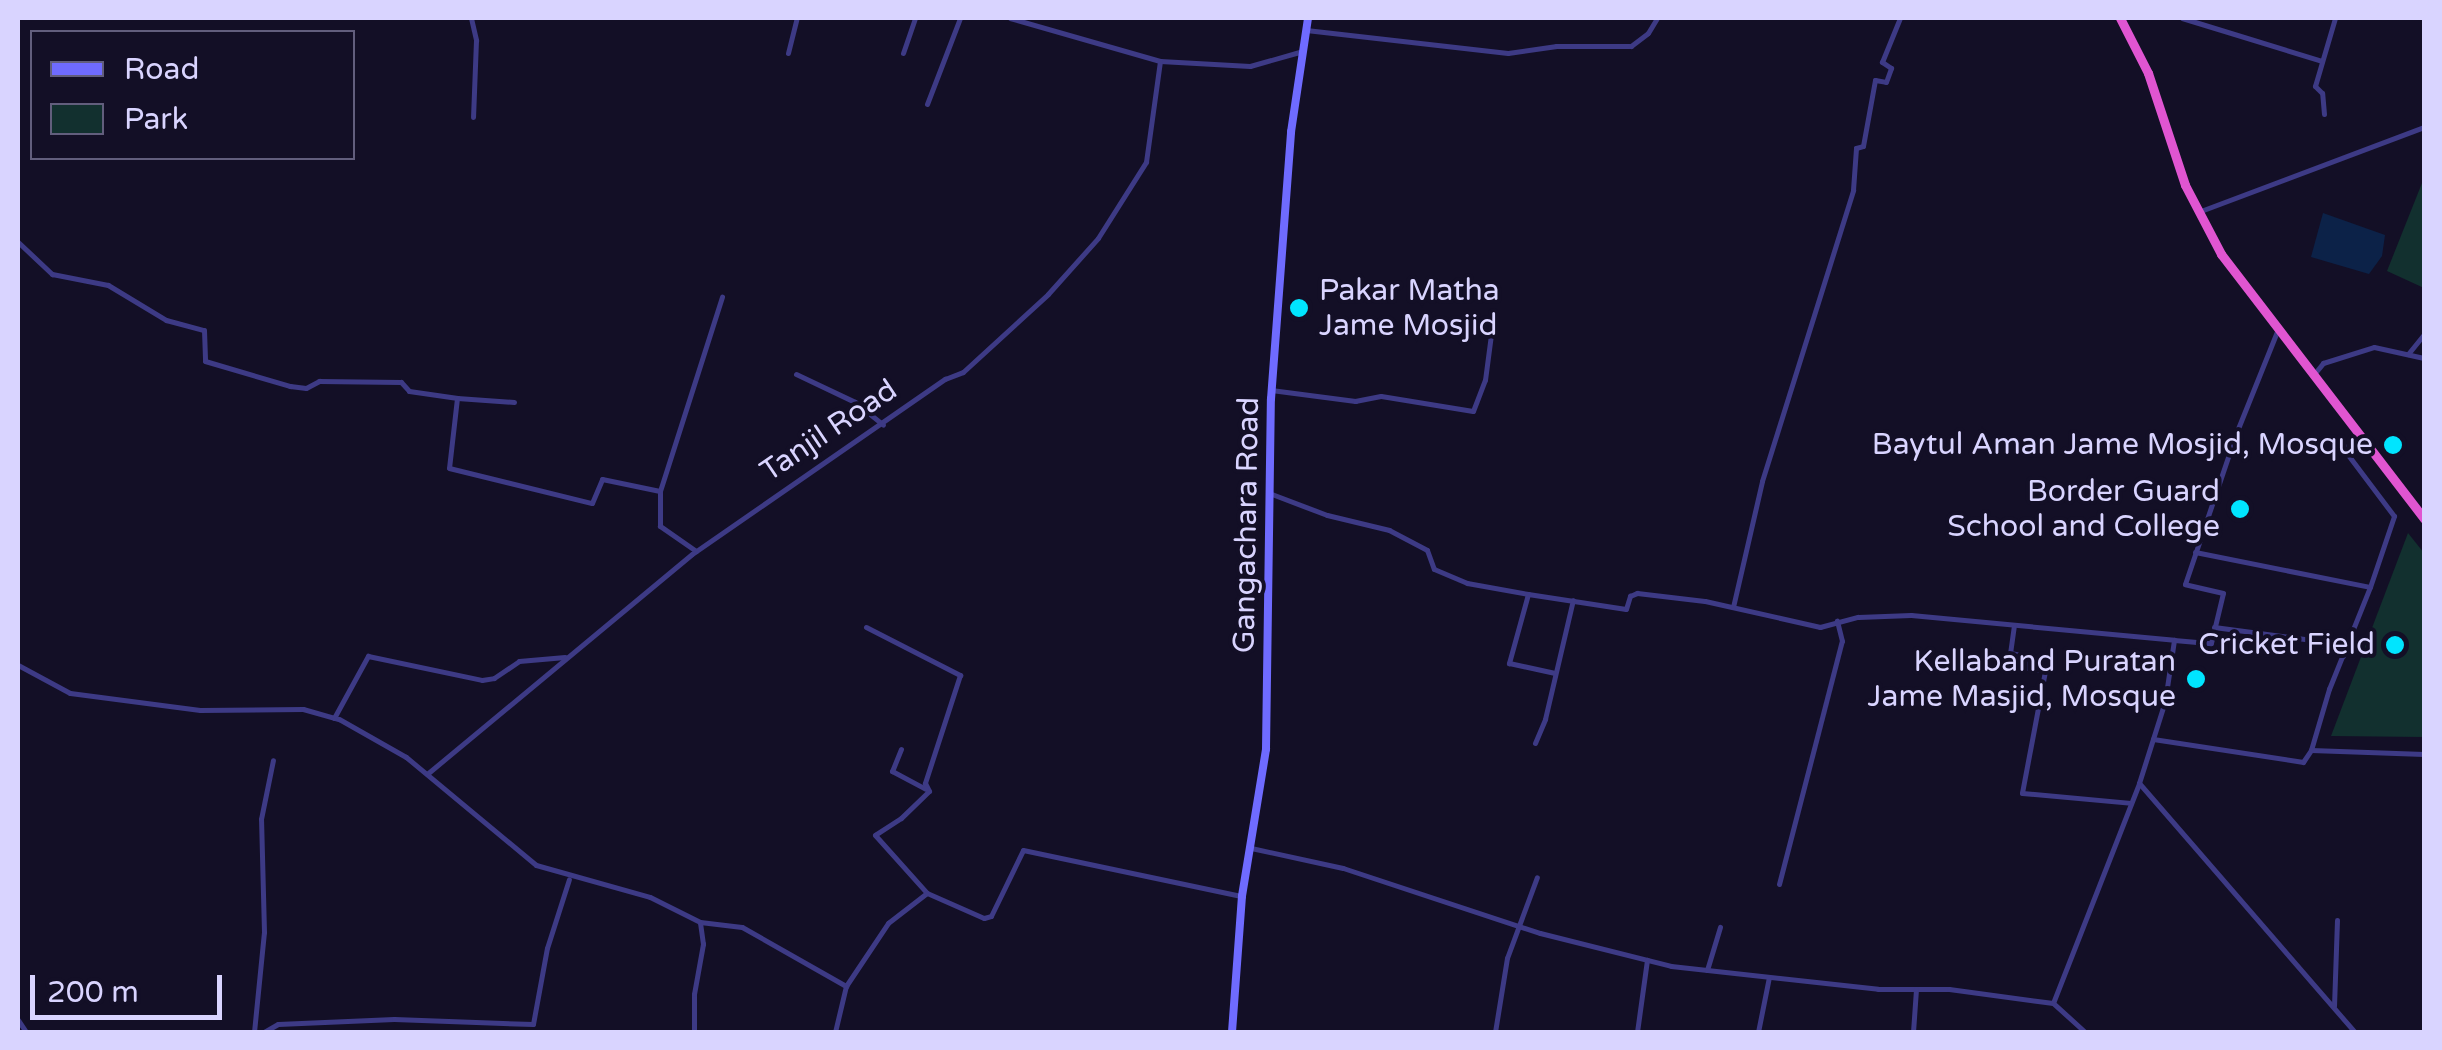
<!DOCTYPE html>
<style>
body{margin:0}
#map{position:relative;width:2442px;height:1050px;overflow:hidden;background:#130f26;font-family:"Varela Round",sans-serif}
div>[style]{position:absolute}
.green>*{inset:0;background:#12302f}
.water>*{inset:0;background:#0c2248}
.minor>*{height:5px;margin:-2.5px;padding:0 2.5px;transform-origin:2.5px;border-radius:2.5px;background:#3d3a85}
.secondary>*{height:8px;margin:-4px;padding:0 4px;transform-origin:4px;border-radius:4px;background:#6f6bff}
.trunk>*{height:9px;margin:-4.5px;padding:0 4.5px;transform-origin:4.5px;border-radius:4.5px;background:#e055d1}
.dots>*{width:28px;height:28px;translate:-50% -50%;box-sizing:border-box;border:5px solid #130f26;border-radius:50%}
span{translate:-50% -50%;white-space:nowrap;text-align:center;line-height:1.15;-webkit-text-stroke:8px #130f26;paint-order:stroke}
.poi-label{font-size:30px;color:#d9d4ff}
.left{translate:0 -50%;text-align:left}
.right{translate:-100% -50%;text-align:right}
.street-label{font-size:30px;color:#d9d4ff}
.frame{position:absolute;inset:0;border:20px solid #d9d4ff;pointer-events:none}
.legend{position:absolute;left:30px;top:30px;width:325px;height:130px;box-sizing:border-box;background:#130f26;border:2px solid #625e7d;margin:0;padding:12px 18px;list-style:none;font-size:30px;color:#d9d4ff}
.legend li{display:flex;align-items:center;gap:20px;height:50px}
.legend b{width:50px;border:2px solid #625e7d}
.scale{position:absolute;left:30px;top:975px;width:192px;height:45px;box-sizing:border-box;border:5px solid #d9d4ff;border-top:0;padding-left:12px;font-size:30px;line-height:35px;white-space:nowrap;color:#d9d4ff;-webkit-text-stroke:8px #130f26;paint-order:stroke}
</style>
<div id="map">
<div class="green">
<div style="clip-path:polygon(2424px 178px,2424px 288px,2387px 271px)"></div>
<div style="clip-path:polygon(2408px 533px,2424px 553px,2424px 737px,2331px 736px)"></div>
</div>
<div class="water">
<div style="clip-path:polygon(2323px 213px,2385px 235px,2382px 256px,2369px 274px,2311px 257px)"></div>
</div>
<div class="minor">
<div style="left:471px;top:18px;width:23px;rotate:77deg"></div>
<div style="left:476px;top:40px;width:77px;rotate:92.2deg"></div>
<div style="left:1010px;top:18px;width:156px;rotate:16deg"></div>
<div style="left:1160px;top:61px;width:90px;rotate:3.2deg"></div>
<div style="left:1250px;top:66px;width:55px;rotate:-15.8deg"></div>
<div style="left:2182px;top:18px;width:146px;rotate:17.1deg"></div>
<div style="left:1306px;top:30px;width:203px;rotate:6.5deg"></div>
<div style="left:1508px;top:53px;width:49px;rotate:-8.3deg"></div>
<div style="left:1556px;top:46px;width:75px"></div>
<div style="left:1631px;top:46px;width:21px;rotate:-37deg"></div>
<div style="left:1648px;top:33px;width:17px;rotate:-59deg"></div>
<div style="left:788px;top:53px;width:36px;rotate:-76deg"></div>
<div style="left:903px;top:53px;width:37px;rotate:-71deg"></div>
<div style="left:927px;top:104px;width:92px;rotate:-69deg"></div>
<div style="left:2324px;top:114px;width:21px;rotate:-95deg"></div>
<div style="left:2322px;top:93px;width:10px;rotate:-135deg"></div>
<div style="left:2315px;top:86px;width:71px;rotate:-73.6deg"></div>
<div style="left:2198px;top:212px;width:241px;rotate:-20.6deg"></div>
<div style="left:18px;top:242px;width:47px;rotate:43.3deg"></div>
<div style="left:52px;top:274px;width:57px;rotate:11.1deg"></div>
<div style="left:108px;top:285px;width:68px;rotate:31.1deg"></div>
<div style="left:166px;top:320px;width:39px;rotate:15deg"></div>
<div style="left:204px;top:330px;width:31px;rotate:88deg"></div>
<div style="left:205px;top:361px;width:89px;rotate:16.4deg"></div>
<div style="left:290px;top:386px;width:16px;rotate:7deg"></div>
<div style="left:306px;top:388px;width:15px;rotate:-28deg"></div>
<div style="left:319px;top:381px;width:82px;rotate:0.7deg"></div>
<div style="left:401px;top:382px;width:12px;rotate:48deg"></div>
<div style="left:409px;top:391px;width:49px;rotate:8.3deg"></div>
<div style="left:2408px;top:354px;width:26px;rotate:-51deg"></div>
<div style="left:2315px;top:373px;width:13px;rotate:-51deg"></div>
<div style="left:2323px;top:363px;width:53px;rotate:-17.4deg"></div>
<div style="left:2374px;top:347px;width:51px;rotate:12.4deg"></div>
<div style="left:796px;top:374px;width:65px;rotate:25.4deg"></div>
<div style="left:855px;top:402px;width:36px;rotate:39deg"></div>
<div style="left:1271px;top:390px;width:85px;rotate:7.5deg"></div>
<div style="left:1355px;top:401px;width:26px;rotate:-11deg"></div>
<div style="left:1381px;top:396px;width:93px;rotate:9.3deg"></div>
<div style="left:1473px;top:411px;width:33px;rotate:-69deg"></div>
<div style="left:1485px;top:380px;width:62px;rotate:-82.5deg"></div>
<div style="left:514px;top:402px;width:57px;rotate:-176deg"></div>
<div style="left:457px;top:398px;width:70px;rotate:96.5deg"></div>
<div style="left:449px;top:468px;width:147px;rotate:13.8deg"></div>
<div style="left:592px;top:503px;width:26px;rotate:-67deg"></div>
<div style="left:602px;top:479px;width:59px;rotate:11.7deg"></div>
<div style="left:1269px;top:493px;width:62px;rotate:20.8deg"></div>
<div style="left:1327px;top:515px;width:64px;rotate:13.6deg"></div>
<div style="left:1389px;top:530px;width:43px;rotate:27.8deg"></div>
<div style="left:1427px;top:550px;width:20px;rotate:70deg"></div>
<div style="left:1434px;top:569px;width:36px;rotate:23deg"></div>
<div style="left:1467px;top:583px;width:62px;rotate:10.2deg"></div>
<div style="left:1528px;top:594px;width:99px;rotate:8.7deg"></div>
<div style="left:1626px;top:609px;width:14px;rotate:-73deg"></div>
<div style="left:1630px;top:596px;width:8px;rotate:-23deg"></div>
<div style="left:1637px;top:593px;width:68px;rotate:6.7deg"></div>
<div style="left:1705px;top:601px;width:118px;rotate:12.7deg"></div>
<div style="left:1820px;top:627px;width:39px;rotate:-15deg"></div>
<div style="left:1858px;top:617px;width:53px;rotate:-2.2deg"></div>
<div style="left:1911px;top:615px;width:264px;rotate:5.4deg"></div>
<div style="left:696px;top:551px;width:44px;rotate:-145.2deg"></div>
<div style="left:660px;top:526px;width:35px;rotate:-90deg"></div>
<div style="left:660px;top:491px;width:204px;rotate:-72.3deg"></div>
<div style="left:2195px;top:552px;width:178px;rotate:11.3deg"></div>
<div style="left:2370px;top:587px;width:75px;rotate:-71.3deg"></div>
<div style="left:2394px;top:516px;width:76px;rotate:-127deg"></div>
<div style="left:2348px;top:455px;width:8px;rotate:-104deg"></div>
<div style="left:2346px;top:447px;width:17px;rotate:-31deg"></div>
<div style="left:1528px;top:594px;width:72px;rotate:105.4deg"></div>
<div style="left:1509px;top:663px;width:47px;rotate:12.3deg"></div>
<div style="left:1733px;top:607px;width:129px;rotate:-77deg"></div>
<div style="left:1762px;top:481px;width:305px;rotate:-72.6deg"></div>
<div style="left:1853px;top:190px;width:42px;rotate:-85.9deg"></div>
<div style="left:1856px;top:148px;width:7px;rotate:-16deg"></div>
<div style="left:1863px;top:146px;width:67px;rotate:-79.7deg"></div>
<div style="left:1875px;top:80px;width:11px;rotate:10deg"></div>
<div style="left:1886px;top:82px;width:15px;rotate:-70deg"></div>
<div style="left:1891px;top:68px;width:11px;rotate:-146deg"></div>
<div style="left:1882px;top:62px;width:48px;rotate:-67.8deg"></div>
<div style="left:2014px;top:625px;width:28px;rotate:98deg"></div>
<div style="left:2010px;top:653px;width:17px;rotate:10deg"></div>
<div style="left:2027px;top:656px;width:11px;rotate:100deg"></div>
<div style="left:2025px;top:667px;width:20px;rotate:11deg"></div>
<div style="left:2045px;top:671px;width:124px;rotate:100.7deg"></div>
<div style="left:2022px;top:793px;width:109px;rotate:5.2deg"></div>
<div style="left:866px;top:627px;width:106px;rotate:27.1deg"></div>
<div style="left:960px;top:675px;width:114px;rotate:108deg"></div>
<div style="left:925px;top:783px;width:9px;rotate:63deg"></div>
<div style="left:929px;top:791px;width:39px;rotate:136deg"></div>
<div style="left:901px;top:818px;width:31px;rotate:147deg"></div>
<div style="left:875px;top:835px;width:78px;rotate:48.1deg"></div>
<div style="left:2214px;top:627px;width:99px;rotate:7.6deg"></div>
<div style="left:2312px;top:640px;width:35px;rotate:27deg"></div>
<div style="left:18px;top:665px;width:59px;rotate:28.3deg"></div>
<div style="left:70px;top:693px;width:131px;rotate:7.5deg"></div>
<div style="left:200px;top:710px;width:103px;rotate:-0.6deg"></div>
<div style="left:303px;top:709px;width:37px;rotate:16deg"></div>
<div style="left:339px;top:719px;width:77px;rotate:29.6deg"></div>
<div style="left:406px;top:757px;width:169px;rotate:39.7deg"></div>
<div style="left:536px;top:865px;width:118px;rotate:15.7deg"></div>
<div style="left:650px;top:897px;width:56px;rotate:26.6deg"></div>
<div style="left:700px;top:922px;width:42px;rotate:6.8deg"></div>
<div style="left:742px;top:927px;width:120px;rotate:29.6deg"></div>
<div style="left:846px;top:986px;width:76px;rotate:-56.3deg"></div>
<div style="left:888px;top:923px;width:49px;rotate:-37.6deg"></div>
<div style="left:927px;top:893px;width:62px;rotate:23.7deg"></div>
<div style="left:984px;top:918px;width:7px;rotate:-16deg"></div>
<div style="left:991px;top:916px;width:73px;rotate:-64.1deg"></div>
<div style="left:1023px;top:850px;width:224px;rotate:11.9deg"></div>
<div style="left:334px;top:718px;width:71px;rotate:-61.3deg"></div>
<div style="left:368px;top:656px;width:116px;rotate:11.9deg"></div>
<div style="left:482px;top:680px;width:12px;rotate:-9deg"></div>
<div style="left:494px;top:678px;width:30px;rotate:-34deg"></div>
<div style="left:519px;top:661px;width:46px;rotate:-5deg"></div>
<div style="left:2153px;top:739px;width:152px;rotate:8.7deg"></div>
<div style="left:2303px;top:762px;width:14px;rotate:-56deg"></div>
<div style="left:2311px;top:750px;width:64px;rotate:-73.6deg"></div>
<div style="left:2329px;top:689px;width:110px;rotate:-68.1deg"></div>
<div style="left:1535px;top:743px;width:26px;rotate:-67deg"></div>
<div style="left:1545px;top:719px;width:122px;rotate:-76.8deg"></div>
<div style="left:901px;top:749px;width:24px;rotate:112deg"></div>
<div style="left:892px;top:771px;width:38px;rotate:28deg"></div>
<div style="left:2311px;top:750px;width:113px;rotate:2deg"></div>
<div style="left:427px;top:774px;width:344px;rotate:-39.7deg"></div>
<div style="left:692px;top:554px;width:308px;rotate:-34.7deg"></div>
<div style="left:945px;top:379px;width:19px;rotate:-21deg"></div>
<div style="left:963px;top:372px;width:115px;rotate:-42.5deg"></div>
<div style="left:1048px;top:294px;width:75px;rotate:-48.2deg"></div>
<div style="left:1098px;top:238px;width:90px;rotate:-57.7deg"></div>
<div style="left:1146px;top:162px;width:102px;rotate:-82.1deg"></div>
<div style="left:2139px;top:783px;width:330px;rotate:49.1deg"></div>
<div style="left:1251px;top:848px;width:94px;rotate:12.3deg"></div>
<div style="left:1343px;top:868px;width:207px;rotate:18.3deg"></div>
<div style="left:1540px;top:933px;width:135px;rotate:14.1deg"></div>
<div style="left:1671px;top:966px;width:208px;rotate:6.3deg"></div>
<div style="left:1878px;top:989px;width:71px"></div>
<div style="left:1949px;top:989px;width:105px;rotate:7.7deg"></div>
<div style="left:1779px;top:884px;width:251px;rotate:-75.5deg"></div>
<div style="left:1842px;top:641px;width:21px;rotate:-104deg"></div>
<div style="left:1707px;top:970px;width:45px;rotate:-73.2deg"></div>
<div style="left:2334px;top:1006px;width:86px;rotate:-88deg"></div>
<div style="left:18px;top:1020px;width:14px;rotate:56deg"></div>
<div style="left:254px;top:1032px;width:100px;rotate:-84.3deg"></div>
<div style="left:264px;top:932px;width:113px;rotate:-91.5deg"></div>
<div style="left:261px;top:819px;width:60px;rotate:-78.5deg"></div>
<div style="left:264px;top:1032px;width:16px;rotate:-30deg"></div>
<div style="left:278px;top:1024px;width:116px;rotate:-2.5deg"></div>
<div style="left:394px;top:1019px;width:139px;rotate:2.1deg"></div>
<div style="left:533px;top:1024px;width:77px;rotate:-79.6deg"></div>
<div style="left:547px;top:948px;width:72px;rotate:-72.3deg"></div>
<div style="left:694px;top:1032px;width:38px;rotate:-90deg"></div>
<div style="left:694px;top:994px;width:51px;rotate:-79.8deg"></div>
<div style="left:703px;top:944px;width:22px;rotate:-98deg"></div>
<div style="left:835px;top:1032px;width:47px;rotate:-76.6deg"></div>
<div style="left:1495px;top:1032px;width:75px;rotate:-80.8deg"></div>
<div style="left:1507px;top:958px;width:86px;rotate:-69.7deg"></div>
<div style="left:1637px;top:1032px;width:73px;rotate:-82.1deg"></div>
<div style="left:1758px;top:1032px;width:56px;rotate:-78.7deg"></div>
<div style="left:1913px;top:1032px;width:43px;rotate:-86deg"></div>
<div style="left:2085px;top:1032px;width:43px;rotate:-137.8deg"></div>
<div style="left:2053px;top:1003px;width:236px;rotate:-68.6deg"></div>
<div style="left:2139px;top:783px;width:86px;rotate:-72.4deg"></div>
<div style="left:2165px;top:701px;width:62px;rotate:-81.6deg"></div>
<div style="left:2174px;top:640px;width:37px;rotate:5deg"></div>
<div style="left:2211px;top:643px;width:51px;rotate:-76.5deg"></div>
<div style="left:2223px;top:593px;width:39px;rotate:-167deg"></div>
<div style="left:2185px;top:584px;width:156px;rotate:-71.3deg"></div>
<div style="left:2235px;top:436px;width:115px;rotate:-68.1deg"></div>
</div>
<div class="secondary">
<div style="left:1232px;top:1032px;width:136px;rotate:-85.8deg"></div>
<div style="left:1242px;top:896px;width:149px;rotate:-80.7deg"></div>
<div style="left:1266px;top:749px;width:350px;rotate:-89.2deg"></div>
<div style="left:1271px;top:399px;width:268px;rotate:-85.7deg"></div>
<div style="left:1291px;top:132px;width:115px;rotate:-81.5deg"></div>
</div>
<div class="trunk">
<div style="left:2120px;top:18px;width:62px;rotate:63deg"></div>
<div style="left:2148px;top:73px;width:118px;rotate:71.7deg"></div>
<div style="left:2185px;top:185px;width:78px;rotate:62.4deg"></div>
<div style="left:2221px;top:254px;width:334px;rotate:52.5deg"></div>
</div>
<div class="dots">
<div style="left:1299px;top:308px;background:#00e5ff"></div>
<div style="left:2393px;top:445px;background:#00e5ff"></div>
<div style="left:2240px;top:509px;background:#00e5ff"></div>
<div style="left:2395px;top:645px;background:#00e5ff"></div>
<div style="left:2196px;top:679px;background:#00e5ff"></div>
</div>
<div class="poi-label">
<span class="left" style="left:1319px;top:308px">Pakar Matha<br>Jame Mosjid</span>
<span class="right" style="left:2373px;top:445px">Baytul Aman Jame Mosjid, Mosque</span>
<span class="right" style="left:2220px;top:509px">Border Guard<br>School and College</span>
<span class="right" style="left:2375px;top:645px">Cricket Field</span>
<span class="right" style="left:2176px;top:679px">Kellaband Puratan<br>Jame Masjid, Mosque</span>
</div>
<div class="street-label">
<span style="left:829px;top:431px;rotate:-34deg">Tanjil Road</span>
<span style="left:1247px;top:525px;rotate:-89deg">Gangachara Road</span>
</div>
<div class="frame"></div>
<ul class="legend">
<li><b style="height:12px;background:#6f6bff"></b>Road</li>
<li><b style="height:28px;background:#12302f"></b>Park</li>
</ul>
<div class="scale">200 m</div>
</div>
